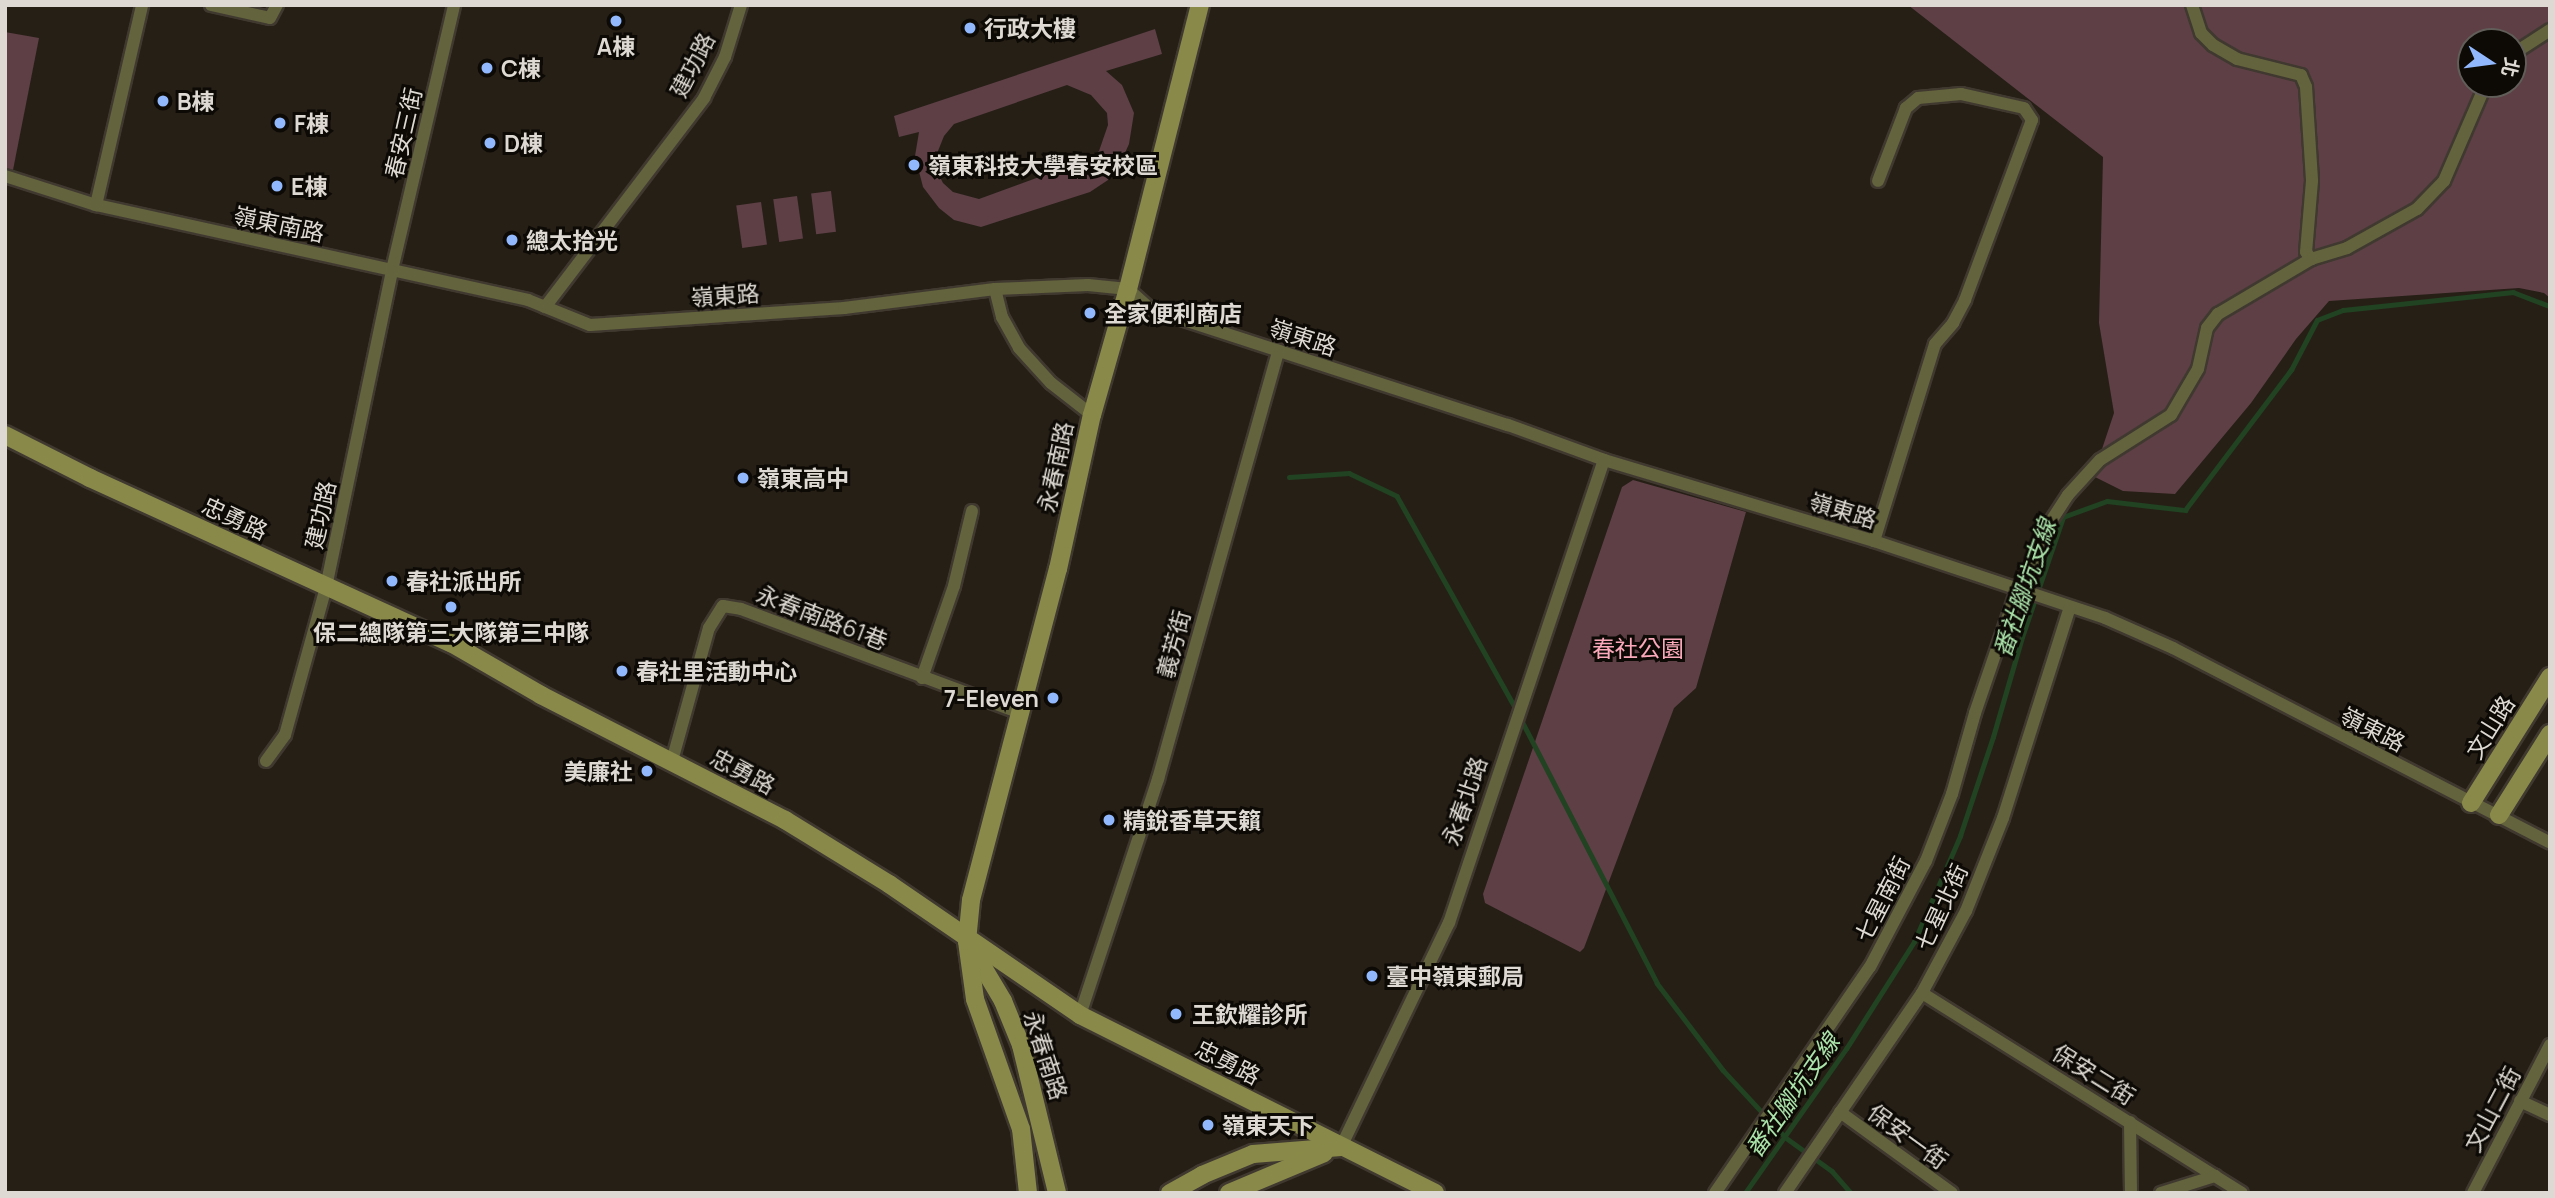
<!DOCTYPE html>
<meta charset="utf-8">
<style>
body{margin:0}
#map{position:relative;width:2555px;height:1198px;overflow:hidden;background:#261f16;font-family:Manrope,"Noto Sans TC",sans-serif}
div>[style]{position:absolute}
.green>*{inset:0;background:#5d3f45;transform-origin:0 0}
.stream>*{height:4.5px;margin:-2.25px;padding:0 2.25px;transform-origin:2.25px;border-radius:2.25px;background:#214322}
.roads{filter:drop-shadow(2px 0 #403930) drop-shadow(-2px 0 #403930) drop-shadow(0 2px #403930) drop-shadow(0 -2px #403930)}
.street>*{height:12px;margin:-6px;padding:0 6px;transform-origin:6px;border-radius:6px;background:#63643d}
.secondary>*{height:18px;margin:-9px;padding:0 9px;transform-origin:9px;border-radius:9px;background:#898a49}
.dots>*{width:19px;height:19px;translate:-50% -50%;box-sizing:border-box;border:4px solid #0d0a06;border-radius:50%}
span{translate:-50% -50%;white-space:nowrap;text-align:center;line-height:1.15;-webkit-text-stroke:6px #0d0a06;paint-order:stroke}
.poi-label{font-size:23px;color:#dedad3;font-weight:700}
.left{translate:0 -50%;text-align:left}
.right{translate:-100% -50%;text-align:right}
.street-label{font-size:23px;color:#dedad3}
.park-label{font-size:23px;color:#fba9ba}
.water-label{font-size:24px;color:#abe4aa;font-style:italic}
.frame{position:absolute;inset:0;border:7px solid #dedad3;pointer-events:none}
.north{position:absolute;left:2457px;top:28px;width:70px;height:70px;box-sizing:border-box;background:#0d0a06;border:2px solid #615d58;border-radius:50%;rotate:103deg;font-size:19px;font-weight:700;line-height:28px;text-align:center;color:#dedad3}
.north::after{content:'';display:block;margin:auto;width:24px;height:32px;background:#91b8fd;clip-path:polygon(50% 0,100% 100%,50% 72%,0 100%)}
</style>
<div id="map">
<div class="green">
<div style="clip-path:polygon(evenodd,1908px 5px,2550px 5px,2550px 298px,2544px 293px,2519px 288px,2329px 301px,2296px 339px,2251px 403px,2175px 494px,2123px 491px,2093px 476px,2114px 413px,2099px 323px,2103px 157px,1908px 5px,2471px 42px,2513px 42px,2513px 84px,2471px 84px,2471px 42px)"></div>
<div style="clip-path:polygon(evenodd,1155px 29px,1162px 54px,1106px 71px,1122px 85px,1134px 113px,1129px 144px,1119px 166px,1108px 180px,1090px 192px,981px 227px,954px 220px,939px 208px,923px 187px,915px 156px,919px 132px,899px 137px,894px 116px,1155px 29px,1067px 85px,1091px 95px,1107px 113px,1108px 125px,1099px 151px,1088px 159px,979px 199px,953px 192px,943px 183px,937px 171px,936px 156px,944px 136px,954px 124px,1067px 85px)"></div>
<div style="clip-path:polygon(5px 32px,39px 38px,13px 170px,5px 168px)"></div>
<div style="left:831px;top:191px;width:41px;height:20px;rotate:83deg"></div>
<div style="left:797px;top:196px;width:43px;height:24px;rotate:82deg"></div>
<div style="left:761px;top:202px;width:43px;height:25px;rotate:82deg"></div>
<div style="clip-path:polygon(1633px 480px,1746px 512px,1696px 688px,1674px 708px,1584px 948px,1580px 952px,1485px 903px,1483px 894px,1622px 487px)"></div>
</div>
<div class="stream">
<div style="left:1289px;top:477px;width:60px;rotate:-3.8deg"></div>
<div style="left:1349px;top:473px;width:53px;rotate:25.6deg"></div>
<div style="left:1397px;top:496px;width:246px;rotate:60.8deg"></div>
<div style="left:1521px;top:719px;width:297px;rotate:62.7deg"></div>
<div style="left:1657px;top:983px;width:109px;rotate:52.8deg"></div>
<div style="left:1723px;top:1070px;width:91px;rotate:47.2deg"></div>
<div style="left:1785px;top:1137px;width:58px;rotate:35.9deg"></div>
<div style="left:1832px;top:1171px;width:29px;rotate:49deg"></div>
<div style="left:1745px;top:1193px;width:176px;rotate:-55deg"></div>
<div style="left:1846px;top:1049px;width:127px;rotate:-57.6deg"></div>
<div style="left:1914px;top:942px;width:116px;rotate:-66.5deg"></div>
<div style="left:1960px;top:836px;width:104px;rotate:-71.6deg"></div>
<div style="left:1993px;top:737px;width:104px;rotate:-73.8deg"></div>
<div style="left:2022px;top:637px;width:127px;rotate:-71.1deg"></div>
<div style="left:2063px;top:517px;width:47px;rotate:-20deg"></div>
<div style="left:2107px;top:501px;width:79px;rotate:6.6deg"></div>
<div style="left:2185px;top:510px;width:176px;rotate:-52.9deg"></div>
<div style="left:2291px;top:370px;width:56px;rotate:-62.5deg"></div>
<div style="left:2317px;top:320px;width:28px;rotate:-21deg"></div>
<div style="left:2343px;top:310px;width:171px;rotate:-6deg"></div>
<div style="left:2513px;top:292px;width:40px;rotate:21deg"></div>
</div>
<div class="roads">
<div class="street">
<div style="left:211px;top:5px;width:60px;rotate:12.4deg"></div>
<div style="left:270px;top:18px;width:15px;rotate:-62deg"></div>
<div style="left:2192px;top:5px;width:29px;rotate:72deg"></div>
<div style="left:2201px;top:33px;width:17px;rotate:45deg"></div>
<div style="left:2213px;top:45px;width:28px;rotate:30deg"></div>
<div style="left:2237px;top:59px;width:66px;rotate:14deg"></div>
<div style="left:2301px;top:75px;width:13px;rotate:67deg"></div>
<div style="left:2306px;top:87px;width:94px;rotate:86.3deg"></div>
<div style="left:2312px;top:181px;width:71px;rotate:94.8deg"></div>
<div style="left:2306px;top:252px;width:9px;rotate:54deg"></div>
<div style="left:2311px;top:259px;width:38px;rotate:-17deg"></div>
<div style="left:2347px;top:248px;width:80px;rotate:-29.1deg"></div>
<div style="left:2417px;top:209px;width:39px;rotate:-46deg"></div>
<div style="left:2444px;top:181px;width:106px;rotate:-66.6deg"></div>
<div style="left:2513px;top:54px;width:44px;rotate:-33deg"></div>
<div style="left:5px;top:176px;width:96px;rotate:17.7deg"></div>
<div style="left:96px;top:205px;width:442px;rotate:12.4deg"></div>
<div style="left:528px;top:300px;width:67px;rotate:22deg"></div>
<div style="left:590px;top:325px;width:255px;rotate:-3.8deg"></div>
<div style="left:844px;top:308px;width:152px;rotate:-7.2deg"></div>
<div style="left:995px;top:289px;width:93px;rotate:-2.5deg"></div>
<div style="left:1088px;top:285px;width:40px;rotate:5.7deg"></div>
<div style="left:1128px;top:289px;width:30px;rotate:42deg"></div>
<div style="left:1150px;top:309px;width:376px;rotate:18deg"></div>
<div style="left:1508px;top:425px;width:102px;rotate:20deg"></div>
<div style="left:1604px;top:460px;width:282px;rotate:16.7deg"></div>
<div style="left:1874px;top:541px;width:243px;rotate:18.4deg"></div>
<div style="left:2105px;top:618px;width:74px;rotate:23.8deg"></div>
<div style="left:2173px;top:648px;width:424px;rotate:27.3deg"></div>
<div style="left:96px;top:205px;width:205px;rotate:-77deg"></div>
<div style="left:995px;top:289px;width:29px;rotate:76deg"></div>
<div style="left:1002px;top:317px;width:35px;rotate:61deg"></div>
<div style="left:1019px;top:348px;width:47px;rotate:47.6deg"></div>
<div style="left:1051px;top:383px;width:52px;rotate:38deg"></div>
<div style="left:545px;top:307px;width:263px;rotate:-52.7deg"></div>
<div style="left:704px;top:98px;width:46px;rotate:-62.9deg"></div>
<div style="left:725px;top:57px;width:54px;rotate:-72.9deg"></div>
<div style="left:1874px;top:541px;width:206px;rotate:-72.8deg"></div>
<div style="left:1935px;top:344px;width:28px;rotate:-49deg"></div>
<div style="left:1953px;top:323px;width:26px;rotate:-62deg"></div>
<div style="left:1965px;top:300px;width:192px;rotate:-69.6deg"></div>
<div style="left:2032px;top:120px;width:14px;rotate:-124deg"></div>
<div style="left:2024px;top:108px;width:65px;rotate:-167.5deg"></div>
<div style="left:1961px;top:94px;width:43px;rotate:174.7deg"></div>
<div style="left:1918px;top:98px;width:16px;rotate:140deg"></div>
<div style="left:1906px;top:108px;width:78px;rotate:111deg"></div>
<div style="left:922px;top:678px;width:97px;rotate:-70.8deg"></div>
<div style="left:954px;top:586px;width:77px;rotate:-76.5deg"></div>
<div style="left:266px;top:761px;width:32px;rotate:-54deg"></div>
<div style="left:285px;top:735px;width:154px;rotate:-74.5deg"></div>
<div style="left:326px;top:587px;width:324px;rotate:-78.2deg"></div>
<div style="left:392px;top:270px;width:272px;rotate:-76.8deg"></div>
<div style="left:672px;top:761px;width:138px;rotate:-74.5deg"></div>
<div style="left:709px;top:628px;width:26px;rotate:-58deg"></div>
<div style="left:723px;top:606px;width:18px;rotate:9deg"></div>
<div style="left:741px;top:609px;width:299px;rotate:20.4deg"></div>
<div style="left:1922px;top:993px;width:377px;rotate:32deg"></div>
<div style="left:1080px;top:1015px;width:249px;rotate:-71.7deg"></div>
<div style="left:1158px;top:779px;width:445px;rotate:-74.3deg"></div>
<div style="left:2520px;top:1101px;width:33px;rotate:25deg"></div>
<div style="left:1840px;top:1112px;width:138px;rotate:35.9deg"></div>
<div style="left:2130px;top:1122px;width:71px;rotate:89.2deg"></div>
<div style="left:1341px;top:1147px;width:249px;rotate:-64.3deg"></div>
<div style="left:1449px;top:923px;width:488px;rotate:-71.5deg"></div>
<div style="left:1715px;top:1193px;width:274px;rotate:-55.6deg"></div>
<div style="left:1870px;top:967px;width:120px;rotate:-62.2deg"></div>
<div style="left:1926px;top:861px;width:72px;rotate:-68.8deg"></div>
<div style="left:1952px;top:794px;width:84px;rotate:-74.1deg"></div>
<div style="left:1975px;top:713px;width:130px;rotate:-71.1deg"></div>
<div style="left:2017px;top:590px;width:18px;rotate:-49deg"></div>
<div style="left:2029px;top:576px;width:40px;rotate:-74deg"></div>
<div style="left:2040px;top:538px;width:51px;rotate:-56.9deg"></div>
<div style="left:2068px;top:495px;width:47px;rotate:-47.6deg"></div>
<div style="left:2100px;top:460px;width:84px;rotate:-32.4deg"></div>
<div style="left:2171px;top:415px;width:53px;rotate:-59.6deg"></div>
<div style="left:2198px;top:369px;width:42px;rotate:-77.6deg"></div>
<div style="left:2207px;top:328px;width:18px;rotate:-52deg"></div>
<div style="left:2218px;top:314px;width:108px;rotate:-30.6deg"></div>
<div style="left:1785px;top:1193px;width:242px;rotate:-55.6deg"></div>
<div style="left:1922px;top:993px;width:93px;rotate:-61.8deg"></div>
<div style="left:1966px;top:911px;width:100px;rotate:-68.3deg"></div>
<div style="left:2003px;top:818px;width:221px;rotate:-72.4deg"></div>
<div style="left:2161px;top:1193px;width:57px;rotate:-17.5deg"></div>
<div style="left:2473px;top:1193px;width:167px;rotate:-62.5deg"></div>
</div>
<div class="secondary">
<div style="left:5px;top:435px;width:95px;rotate:26.8deg"></div>
<div style="left:90px;top:478px;width:397px;rotate:24.6deg"></div>
<div style="left:451px;top:643px;width:104px;rotate:30deg"></div>
<div style="left:541px;top:695px;width:274px;rotate:27.1deg"></div>
<div style="left:785px;top:820px;width:122px;rotate:31.6deg"></div>
<div style="left:889px;top:884px;width:232px;rotate:34.4deg"></div>
<div style="left:1080px;top:1015px;width:397px;rotate:26.6deg"></div>
<div style="left:2471px;top:803px;width:149px;rotate:-57.9deg"></div>
<div style="left:2499px;top:815px;width:96px;rotate:-57.8deg"></div>
<div style="left:971px;top:947px;width:63px;rotate:59.3deg"></div>
<div style="left:1003px;top:1001px;width:48px;rotate:67.8deg"></div>
<div style="left:1021px;top:1045px;width:152px;rotate:76.3deg"></div>
<div style="left:1028px;top:1193px;width:64px;rotate:-96.2deg"></div>
<div style="left:1021px;top:1129px;width:138px;rotate:-109.5deg"></div>
<div style="left:975px;top:999px;width:59px;rotate:-97.9deg"></div>
<div style="left:967px;top:941px;width:41px;rotate:-84.4deg"></div>
<div style="left:971px;top:900px;width:342px;rotate:-75.3deg"></div>
<div style="left:1058px;top:569px;width:158px;rotate:-77.6deg"></div>
<div style="left:1092px;top:415px;width:131px;rotate:-74.1deg"></div>
<div style="left:1128px;top:289px;width:293px;rotate:-75.8deg"></div>
<div style="left:1170px;top:1193px;width:37px;rotate:-29deg"></div>
<div style="left:1202px;top:1175px;width:55px;rotate:-22.4deg"></div>
<div style="left:1253px;top:1154px;width:88px;rotate:-4.5deg"></div>
<div style="left:1229px;top:1193px;width:103px;rotate:-22.8deg"></div>
</div>
</div>
<div class="dots">
<div style="left:616px;top:21px;background:#91b8fd"></div>
<div style="left:970px;top:28px;background:#91b8fd"></div>
<div style="left:487px;top:68px;background:#91b8fd"></div>
<div style="left:163px;top:101px;background:#91b8fd"></div>
<div style="left:280px;top:123px;background:#91b8fd"></div>
<div style="left:490px;top:143px;background:#91b8fd"></div>
<div style="left:914px;top:165px;background:#91b8fd"></div>
<div style="left:277px;top:186px;background:#91b8fd"></div>
<div style="left:512px;top:240px;background:#91b8fd"></div>
<div style="left:1090px;top:313px;background:#91b8fd"></div>
<div style="left:743px;top:478px;background:#91b8fd"></div>
<div style="left:392px;top:581px;background:#91b8fd"></div>
<div style="left:451px;top:607px;background:#91b8fd"></div>
<div style="left:622px;top:671px;background:#91b8fd"></div>
<div style="left:1053px;top:698px;background:#91b8fd"></div>
<div style="left:647px;top:771px;background:#91b8fd"></div>
<div style="left:1109px;top:820px;background:#91b8fd"></div>
<div style="left:1372px;top:976px;background:#91b8fd"></div>
<div style="left:1176px;top:1014px;background:#91b8fd"></div>
<div style="left:1208px;top:1125px;background:#91b8fd"></div>
</div>
<div class="poi-label">
<span class="left" style="left:984px;top:28px">行政大樓</span>
<span style="left:616px;top:46px">A棟</span>
<span class="left" style="left:501px;top:68px">C棟</span>
<span class="left" style="left:177px;top:101px">B棟</span>
<span class="left" style="left:294px;top:123px">F棟</span>
<span class="left" style="left:504px;top:143px">D棟</span>
<span class="left" style="left:928px;top:165px">嶺東科技大學春安校區</span>
<span class="left" style="left:291px;top:186px">E棟</span>
<span class="left" style="left:526px;top:240px">總太拾光</span>
<span class="left" style="left:1104px;top:313px">全家便利商店</span>
<span class="left" style="left:757px;top:478px">嶺東高中</span>
<span class="left" style="left:406px;top:581px">春社派出所</span>
<span style="left:451px;top:632px">保二總隊第三大隊第三中隊</span>
<span class="left" style="left:636px;top:671px">春社里活動中心</span>
<span class="right" style="left:1039px;top:698px">7-Eleven</span>
<span class="right" style="left:633px;top:771px">美廉社</span>
<span class="left" style="left:1123px;top:820px">精銳香草天籟</span>
<span class="left" style="left:1386px;top:976px">臺中嶺東郵局</span>
<span class="left" style="left:1192px;top:1014px">王欽耀診所</span>
<span class="left" style="left:1222px;top:1125px">嶺東天下</span>
</div>
<div class="street-label">
<span style="left:692px;top:65px;rotate:-63deg">建功路</span>
<span style="left:403px;top:133px;rotate:-77deg">春安三街</span>
<span style="left:279px;top:224px;rotate:12deg">嶺東南路</span>
<span style="left:725px;top:295px;rotate:-4deg">嶺東路</span>
<span style="left:1303px;top:337px;rotate:18deg">嶺東路</span>
<span style="left:1055px;top:467px;rotate:-78deg">永春南路</span>
<span style="left:1843px;top:510px;rotate:17deg">嶺東路</span>
<span style="left:320px;top:515px;rotate:-78deg">建功路</span>
<span style="left:235px;top:518px;rotate:25deg">忠勇路</span>
<span style="left:822px;top:617px;rotate:21deg">永春南路61巷</span>
<span style="left:1173px;top:644px;rotate:-75deg">義芳街</span>
<span style="left:2490px;top:727px;rotate:-58deg">文山路</span>
<span style="left:2373px;top:729px;rotate:27deg">嶺東路</span>
<span style="left:743px;top:771px;rotate:28deg">忠勇路</span>
<span style="left:1464px;top:801px;rotate:-71deg">永春北路</span>
<span style="left:1882px;top:899px;rotate:-63deg">七星南街</span>
<span style="left:1941px;top:907px;rotate:-65deg">七星北街</span>
<span style="left:1046px;top:1055px;rotate:72deg">永春南路</span>
<span style="left:1228px;top:1062px;rotate:27deg">忠勇路</span>
<span style="left:2094px;top:1074px;rotate:32deg">保安二街</span>
<span style="left:2492px;top:1109px;rotate:-62deg">文山二街</span>
<span style="left:1908px;top:1136px;rotate:36deg">保安一街</span>
</div>
<div class="park-label">
<span style="left:1638px;top:648px">春社公園</span>
</div>
<div class="water-label">
<span style="left:2024px;top:588px;rotate:-71deg">番社腳坑支線</span>
<span style="left:1792px;top:1095px;rotate:-55deg">番社腳坑支線</span>
</div>
<div class="frame"></div>
<div class="north">北</div>
</div>
